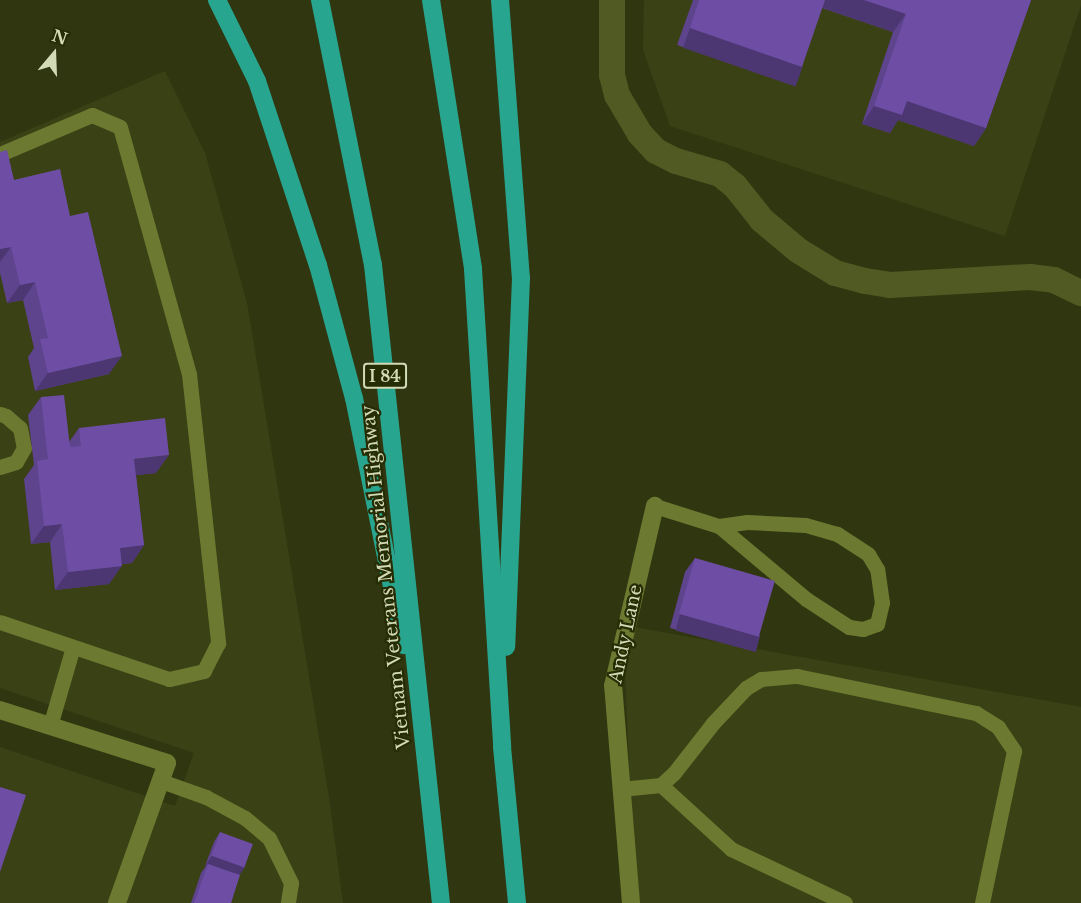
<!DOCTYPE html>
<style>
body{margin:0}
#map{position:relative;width:1081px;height:903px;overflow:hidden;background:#303710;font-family:"Libre Baskerville",serif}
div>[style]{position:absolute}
.built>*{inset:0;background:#3a4115}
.canal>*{height:26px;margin:-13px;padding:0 13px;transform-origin:13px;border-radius:13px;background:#505a22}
.lane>*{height:15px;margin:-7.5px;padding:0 7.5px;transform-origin:7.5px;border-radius:7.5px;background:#6c7930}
.street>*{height:18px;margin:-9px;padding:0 9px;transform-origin:9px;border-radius:9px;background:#6c7930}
.highway>*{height:18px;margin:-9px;padding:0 9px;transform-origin:9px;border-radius:9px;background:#28a58f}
.wall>*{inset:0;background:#5e438d}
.shaded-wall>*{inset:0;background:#4c3773;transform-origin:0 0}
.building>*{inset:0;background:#6d4ea4;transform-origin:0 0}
span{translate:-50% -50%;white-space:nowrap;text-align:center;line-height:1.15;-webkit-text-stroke:4.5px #262d05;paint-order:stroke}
.shield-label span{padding:2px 4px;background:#262d05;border:2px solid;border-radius:4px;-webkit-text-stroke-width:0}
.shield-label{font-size:16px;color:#d2dab6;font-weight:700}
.street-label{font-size:18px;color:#d2dab6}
.north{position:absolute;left:24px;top:24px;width:60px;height:60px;-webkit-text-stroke:4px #262d05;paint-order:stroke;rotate:19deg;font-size:16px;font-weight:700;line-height:24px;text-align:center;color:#d2dab6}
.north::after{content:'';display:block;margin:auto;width:21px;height:27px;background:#d2dab6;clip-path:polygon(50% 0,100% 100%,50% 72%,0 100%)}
</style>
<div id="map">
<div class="built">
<div style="clip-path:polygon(644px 0,1081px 0,1081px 5px,1005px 236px,670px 126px,643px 50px)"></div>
<div style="clip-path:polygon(165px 71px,205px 153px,247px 303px,329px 797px,343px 903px,0 903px,0 747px,175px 806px,194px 753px,0 688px,0 142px)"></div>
<div style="clip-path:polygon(623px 625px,1081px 707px,1081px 903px,635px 903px)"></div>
</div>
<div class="canal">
<div style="left:612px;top:0;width:75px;rotate:90deg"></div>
<div style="left:612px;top:75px;width:21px;rotate:76deg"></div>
<div style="left:617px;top:95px;width:45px;rotate:59.5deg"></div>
<div style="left:640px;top:134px;width:23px;rotate:47deg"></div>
<div style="left:656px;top:151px;width:22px;rotate:27deg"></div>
<div style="left:676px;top:161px;width:46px;rotate:16.5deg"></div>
<div style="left:720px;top:174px;width:19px;rotate:39deg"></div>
<div style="left:735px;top:186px;width:43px;rotate:51.5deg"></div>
<div style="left:762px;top:220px;width:48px;rotate:40deg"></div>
<div style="left:799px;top:251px;width:42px;rotate:31.4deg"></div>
<div style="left:835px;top:273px;width:31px;rotate:15deg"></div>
<div style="left:865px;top:281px;width:25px;rotate:9deg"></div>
<div style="left:890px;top:285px;width:140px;rotate:-3.3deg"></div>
<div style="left:1030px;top:277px;width:24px;rotate:7deg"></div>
<div style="left:1054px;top:280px;width:30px;rotate:26deg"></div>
</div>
<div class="lane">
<div style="left:0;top:154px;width:100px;rotate:-23deg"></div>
<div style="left:92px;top:115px;width:30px;rotate:23deg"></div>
<div style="left:120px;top:127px;width:256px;rotate:74.4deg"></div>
<div style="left:189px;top:374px;width:271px;rotate:83.8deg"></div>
<div style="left:218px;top:643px;width:31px;rotate:117deg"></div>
<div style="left:204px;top:671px;width:36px;rotate:167deg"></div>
<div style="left:169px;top:679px;width:178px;rotate:-161.4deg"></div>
<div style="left:0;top:414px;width:6px;rotate:18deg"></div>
<div style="left:6px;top:416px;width:18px;rotate:41deg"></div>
<div style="left:20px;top:428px;width:20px;rotate:79deg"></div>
<div style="left:24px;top:448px;width:16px;rotate:120deg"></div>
<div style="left:16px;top:462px;width:17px;rotate:163deg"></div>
<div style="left:655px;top:506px;width:67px;rotate:17.4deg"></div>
<div style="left:719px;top:526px;width:114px;rotate:40deg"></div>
<div style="left:806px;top:599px;width:51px;rotate:33.1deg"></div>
<div style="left:849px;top:627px;width:14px;rotate:8deg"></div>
<div style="left:863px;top:629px;width:15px;rotate:-20deg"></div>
<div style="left:877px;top:624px;width:22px;rotate:-77deg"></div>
<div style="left:882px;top:603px;width:34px;rotate:-98deg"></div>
<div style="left:877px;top:569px;width:17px;rotate:-121deg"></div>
<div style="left:868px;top:554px;width:37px;rotate:-147deg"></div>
<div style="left:837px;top:534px;width:33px;rotate:-164deg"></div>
<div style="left:805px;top:525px;width:58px;rotate:-177deg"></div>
<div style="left:747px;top:522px;width:28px;rotate:172deg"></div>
<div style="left:50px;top:726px;width:82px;rotate:-73.8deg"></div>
<div style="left:161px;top:781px;width:48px;rotate:19.6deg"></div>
<div style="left:206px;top:797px;width:44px;rotate:28.3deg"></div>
<div style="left:245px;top:818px;width:31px;rotate:40deg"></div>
<div style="left:269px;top:838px;width:50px;rotate:63.9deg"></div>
<div style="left:291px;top:883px;width:20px;rotate:99deg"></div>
<div style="left:661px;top:785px;width:95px;rotate:42.4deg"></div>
<div style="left:731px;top:849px;width:126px;rotate:25.3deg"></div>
<div style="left:621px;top:789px;width:40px;rotate:-5.7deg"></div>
<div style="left:661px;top:785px;width:18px;rotate:-43deg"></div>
<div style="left:674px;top:773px;width:63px;rotate:-52deg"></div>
<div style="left:713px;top:723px;width:48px;rotate:-46.7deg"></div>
<div style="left:746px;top:688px;width:17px;rotate:-31deg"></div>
<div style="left:761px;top:679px;width:36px;rotate:-5deg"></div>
<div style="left:797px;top:676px;width:183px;rotate:11.7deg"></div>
<div style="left:976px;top:713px;width:26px;rotate:32deg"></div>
<div style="left:998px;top:727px;width:29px;rotate:56deg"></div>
<div style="left:1014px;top:751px;width:155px;rotate:101.9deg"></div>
</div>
<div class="street">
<div style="left:0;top:710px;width:175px;rotate:17.6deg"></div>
<div style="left:167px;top:763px;width:149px;rotate:109.7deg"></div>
<div style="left:631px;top:903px;width:218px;rotate:-94.7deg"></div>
<div style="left:613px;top:686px;width:185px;rotate:-76.9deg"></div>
</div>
<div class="highway">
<div style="left:217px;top:0;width:90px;rotate:63.7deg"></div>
<div style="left:257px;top:81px;width:194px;rotate:71.7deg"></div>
<div style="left:318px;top:265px;width:138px;rotate:74.9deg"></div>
<div style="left:354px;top:398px;width:252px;rotate:78.6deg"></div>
<div style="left:320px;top:0;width:270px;rotate:78.7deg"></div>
<div style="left:373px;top:265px;width:642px;rotate:83.92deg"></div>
<div style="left:431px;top:0;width:272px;rotate:81.1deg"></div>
<div style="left:473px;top:269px;width:479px;rotate:86.5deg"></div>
<div style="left:502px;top:747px;width:157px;rotate:84.5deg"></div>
<div style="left:500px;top:0;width:279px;rotate:85.7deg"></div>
<div style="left:521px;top:278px;width:369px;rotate:92.3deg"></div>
</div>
<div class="wall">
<div style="clip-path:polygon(693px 0,1031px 0,986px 128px,974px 146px,898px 120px,890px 133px,862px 124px,893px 32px,822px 8px,789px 84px,677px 45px)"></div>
<div style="clip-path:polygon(0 152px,14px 180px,70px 216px,109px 374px,35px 391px,28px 357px,34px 348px,23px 300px,7px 303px,0 273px)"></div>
<div style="clip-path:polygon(41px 397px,69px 442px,79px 428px,156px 473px,136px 475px,144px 545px,132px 563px,122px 564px,109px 584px,55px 590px,50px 542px,31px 544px,24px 479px,34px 465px,28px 415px)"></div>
<div style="clip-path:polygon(695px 558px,760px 636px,750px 650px,670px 628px,685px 572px)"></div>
<div style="clip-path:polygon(220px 832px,239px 875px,231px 903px,191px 903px,201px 873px,206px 866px,205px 866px,214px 842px)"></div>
</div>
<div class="shaded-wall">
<div style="clip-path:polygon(821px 0,864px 0,906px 14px,893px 32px,817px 6px)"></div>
<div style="left:690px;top:28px;width:119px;height:21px;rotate:19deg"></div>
<div style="clip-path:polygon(907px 101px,986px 128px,974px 146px,898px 120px,890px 133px,862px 124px,874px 106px)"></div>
<div style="clip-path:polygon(11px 247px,0 262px,0 249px)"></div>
<div style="clip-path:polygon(35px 282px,23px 300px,7px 303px,20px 285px)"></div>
<div style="clip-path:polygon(122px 356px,109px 374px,35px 391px,48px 373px)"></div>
<div style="clip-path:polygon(169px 455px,156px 473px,122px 477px,134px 459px)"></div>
<div style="clip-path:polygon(62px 524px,50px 542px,31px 544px,44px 526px)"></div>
<div style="clip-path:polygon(144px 545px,132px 563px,107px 566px,120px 548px)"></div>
<div style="clip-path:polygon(122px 566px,109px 584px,55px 590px,68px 572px)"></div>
<div style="left:680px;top:614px;width:83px;height:17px;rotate:15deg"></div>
<div style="clip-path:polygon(212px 856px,245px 867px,238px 877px,208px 864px,206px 866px,205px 866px)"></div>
</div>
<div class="building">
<div style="clip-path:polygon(699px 0,825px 0,802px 67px,690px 28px)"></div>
<div style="clip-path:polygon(864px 0,1031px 0,986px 128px,907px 101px,902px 115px,874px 106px,906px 14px)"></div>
<div style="clip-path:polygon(7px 150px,14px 180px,60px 169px,70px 216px,88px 212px,122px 356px,48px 373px,40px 339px,48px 338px,35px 282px,20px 285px,11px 247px,0 249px,0 152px)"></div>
<div style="clip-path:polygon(64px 395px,70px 447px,81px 446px,79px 428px,165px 418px,169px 455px,134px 459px,144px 545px,120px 548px,122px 566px,68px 572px,62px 524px,44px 526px,37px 461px,48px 459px,41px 397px)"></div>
<div style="left:695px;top:558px;width:83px;height:58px;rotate:16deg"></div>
<div style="clip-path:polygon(0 787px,26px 795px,0 872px)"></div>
<div style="left:220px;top:832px;width:35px;height:25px;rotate:20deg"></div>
<div style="clip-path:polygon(208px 864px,240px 875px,231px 903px,194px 903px)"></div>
</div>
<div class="shield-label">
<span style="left:385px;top:376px">I 84</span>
</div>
<div class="street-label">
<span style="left:386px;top:577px;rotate:-96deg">Vietnam Veterans Memorial Highway</span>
<span style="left:626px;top:634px;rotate:-78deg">Andy Lane</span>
</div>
<div class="north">N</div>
</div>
